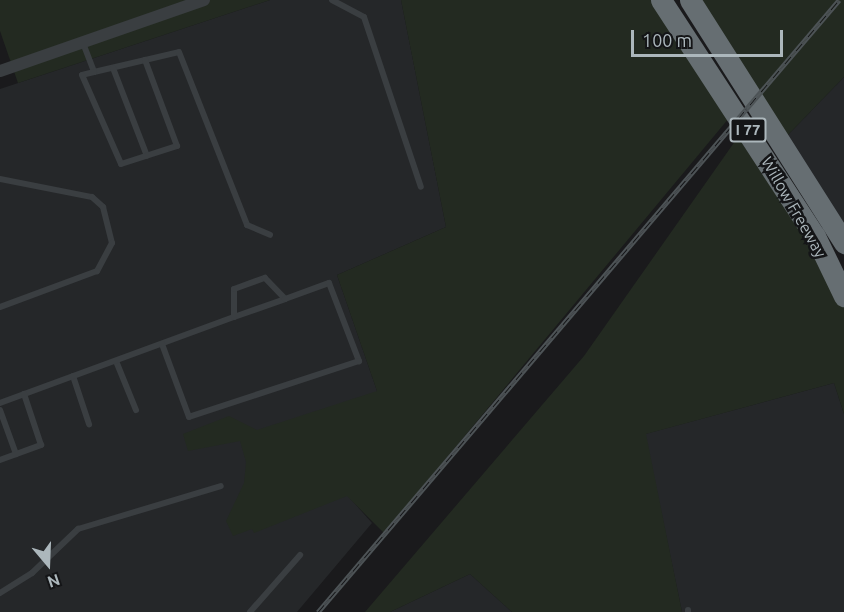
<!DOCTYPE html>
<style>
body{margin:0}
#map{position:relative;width:844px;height:612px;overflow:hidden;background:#1a1a1c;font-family:Ubuntu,sans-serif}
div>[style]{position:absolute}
.built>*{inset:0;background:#252729}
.green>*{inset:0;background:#232a21}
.service>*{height:6px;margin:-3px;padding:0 3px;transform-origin:3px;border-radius:3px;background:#3a3e41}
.minor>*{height:12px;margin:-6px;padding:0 6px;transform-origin:6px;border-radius:6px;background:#3a3e41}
.motorway>*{height:21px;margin:-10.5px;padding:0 10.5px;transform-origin:10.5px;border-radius:10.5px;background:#666e72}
.rail>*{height:5px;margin-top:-2.5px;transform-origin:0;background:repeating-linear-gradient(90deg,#141517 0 9px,#4d5356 0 18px);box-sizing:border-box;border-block:2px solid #4d5356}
span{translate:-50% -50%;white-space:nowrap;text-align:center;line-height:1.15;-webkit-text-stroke:5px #141517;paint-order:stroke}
.shield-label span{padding:2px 4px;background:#141517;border:2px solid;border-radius:4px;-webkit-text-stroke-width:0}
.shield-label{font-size:15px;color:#acb7bc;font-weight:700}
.street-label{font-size:16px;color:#acb7bc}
.north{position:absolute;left:18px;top:534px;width:60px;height:60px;-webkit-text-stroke:4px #141517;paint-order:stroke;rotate:161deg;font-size:16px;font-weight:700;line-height:24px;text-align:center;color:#acb7bc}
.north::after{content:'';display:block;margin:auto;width:21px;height:27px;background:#acb7bc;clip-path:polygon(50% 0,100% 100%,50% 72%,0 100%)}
.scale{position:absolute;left:631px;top:30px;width:152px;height:27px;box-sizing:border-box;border:3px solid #acb7bc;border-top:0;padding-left:8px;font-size:18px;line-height:21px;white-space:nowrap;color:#acb7bc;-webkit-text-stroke:4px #141517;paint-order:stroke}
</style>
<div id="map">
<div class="built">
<div style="clip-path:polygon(270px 0,401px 0,446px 227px,337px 275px,377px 391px,348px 496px,372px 523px,297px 612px,0 612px,0 89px)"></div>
<div style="clip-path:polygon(844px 77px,844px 243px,782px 141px)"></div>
<div style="clip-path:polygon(834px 383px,844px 414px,844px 612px,682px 612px,645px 434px)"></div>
<div style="clip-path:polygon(470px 574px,512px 612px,390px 612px)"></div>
</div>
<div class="green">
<div style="clip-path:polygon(0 0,270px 0,18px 83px,0 31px)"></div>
<div style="clip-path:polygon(401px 0,661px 0,734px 112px,384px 533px,347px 496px,254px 533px,252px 529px,233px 536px,226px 521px,244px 483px,246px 462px,240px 441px,188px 451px,183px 434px,229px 416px,257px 430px,377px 391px,337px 275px,446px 227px)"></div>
<div style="clip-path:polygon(690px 0,844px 0,844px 77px,782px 141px)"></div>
<div style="clip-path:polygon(738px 137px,844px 296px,844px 414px,834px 383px,646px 434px,682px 612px,512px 612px,470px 574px,390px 612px,365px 612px,584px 356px)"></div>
</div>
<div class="service">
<div style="left:332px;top:0;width:36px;rotate:28deg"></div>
<div style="left:364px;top:17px;width:179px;rotate:71.5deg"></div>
<div style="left:83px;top:43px;width:31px;rotate:69deg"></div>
<div style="left:94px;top:72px;width:87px;rotate:-13.2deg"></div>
<div style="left:179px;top:52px;width:186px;rotate:68.5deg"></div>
<div style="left:247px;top:225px;width:25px;rotate:23deg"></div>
<div style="left:113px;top:68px;width:94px;rotate:68.9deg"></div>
<div style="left:94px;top:72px;width:12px;rotate:166deg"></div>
<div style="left:82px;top:75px;width:97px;rotate:66.3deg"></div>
<div style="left:121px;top:164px;width:59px;rotate:-17.8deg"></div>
<div style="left:177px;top:146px;width:92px;rotate:-110.4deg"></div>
<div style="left:0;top:179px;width:94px;rotate:11.1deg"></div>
<div style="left:92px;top:197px;width:15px;rotate:42deg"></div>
<div style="left:103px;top:207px;width:37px;rotate:76deg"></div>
<div style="left:112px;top:243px;width:32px;rotate:118deg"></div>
<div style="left:97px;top:271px;width:103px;rotate:159.6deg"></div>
<div style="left:234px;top:317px;width:54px;rotate:-19.4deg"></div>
<div style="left:116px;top:361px;width:53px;rotate:67.8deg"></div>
<div style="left:73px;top:376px;width:51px;rotate:71.6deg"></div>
<div style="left:0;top:403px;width:249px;rotate:-20.2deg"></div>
<div style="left:234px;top:317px;width:28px;rotate:-90deg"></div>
<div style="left:234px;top:289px;width:33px;rotate:-20deg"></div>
<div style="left:265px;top:278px;width:29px;rotate:46deg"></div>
<div style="left:285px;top:299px;width:47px;rotate:-20deg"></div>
<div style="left:329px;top:283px;width:84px;rotate:69deg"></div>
<div style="left:359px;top:361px;width:179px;rotate:161.8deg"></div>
<div style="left:189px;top:417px;width:78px;rotate:-110.3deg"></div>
<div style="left:0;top:410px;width:47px;rotate:70deg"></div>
<div style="left:0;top:460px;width:44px;rotate:-20.1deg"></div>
<div style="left:41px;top:445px;width:54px;rotate:-108.4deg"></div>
<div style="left:0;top:593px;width:38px;rotate:-32deg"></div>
<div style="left:32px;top:573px;width:64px;rotate:-43.7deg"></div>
<div style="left:78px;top:529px;width:149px;rotate:-16.7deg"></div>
<div style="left:688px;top:610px;width:2px;rotate:90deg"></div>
<div style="left:250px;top:612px;width:76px;rotate:-48.7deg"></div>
</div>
<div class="minor">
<div style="left:0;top:71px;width:216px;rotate:-19.2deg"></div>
</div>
<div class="motorway">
<div style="left:661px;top:0;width:282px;rotate:56.9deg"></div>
<div style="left:815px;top:236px;width:67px;rotate:64.2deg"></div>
<div style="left:690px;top:0;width:288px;rotate:57.6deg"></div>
</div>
<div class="rail">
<div style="left:318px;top:612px;width:804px;rotate:-49.59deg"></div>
</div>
<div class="shield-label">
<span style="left:748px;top:130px">I 77</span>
</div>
<div class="street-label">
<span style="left:794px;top:207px;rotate:60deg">Willow Freeway</span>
</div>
<div class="north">N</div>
<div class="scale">100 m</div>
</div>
